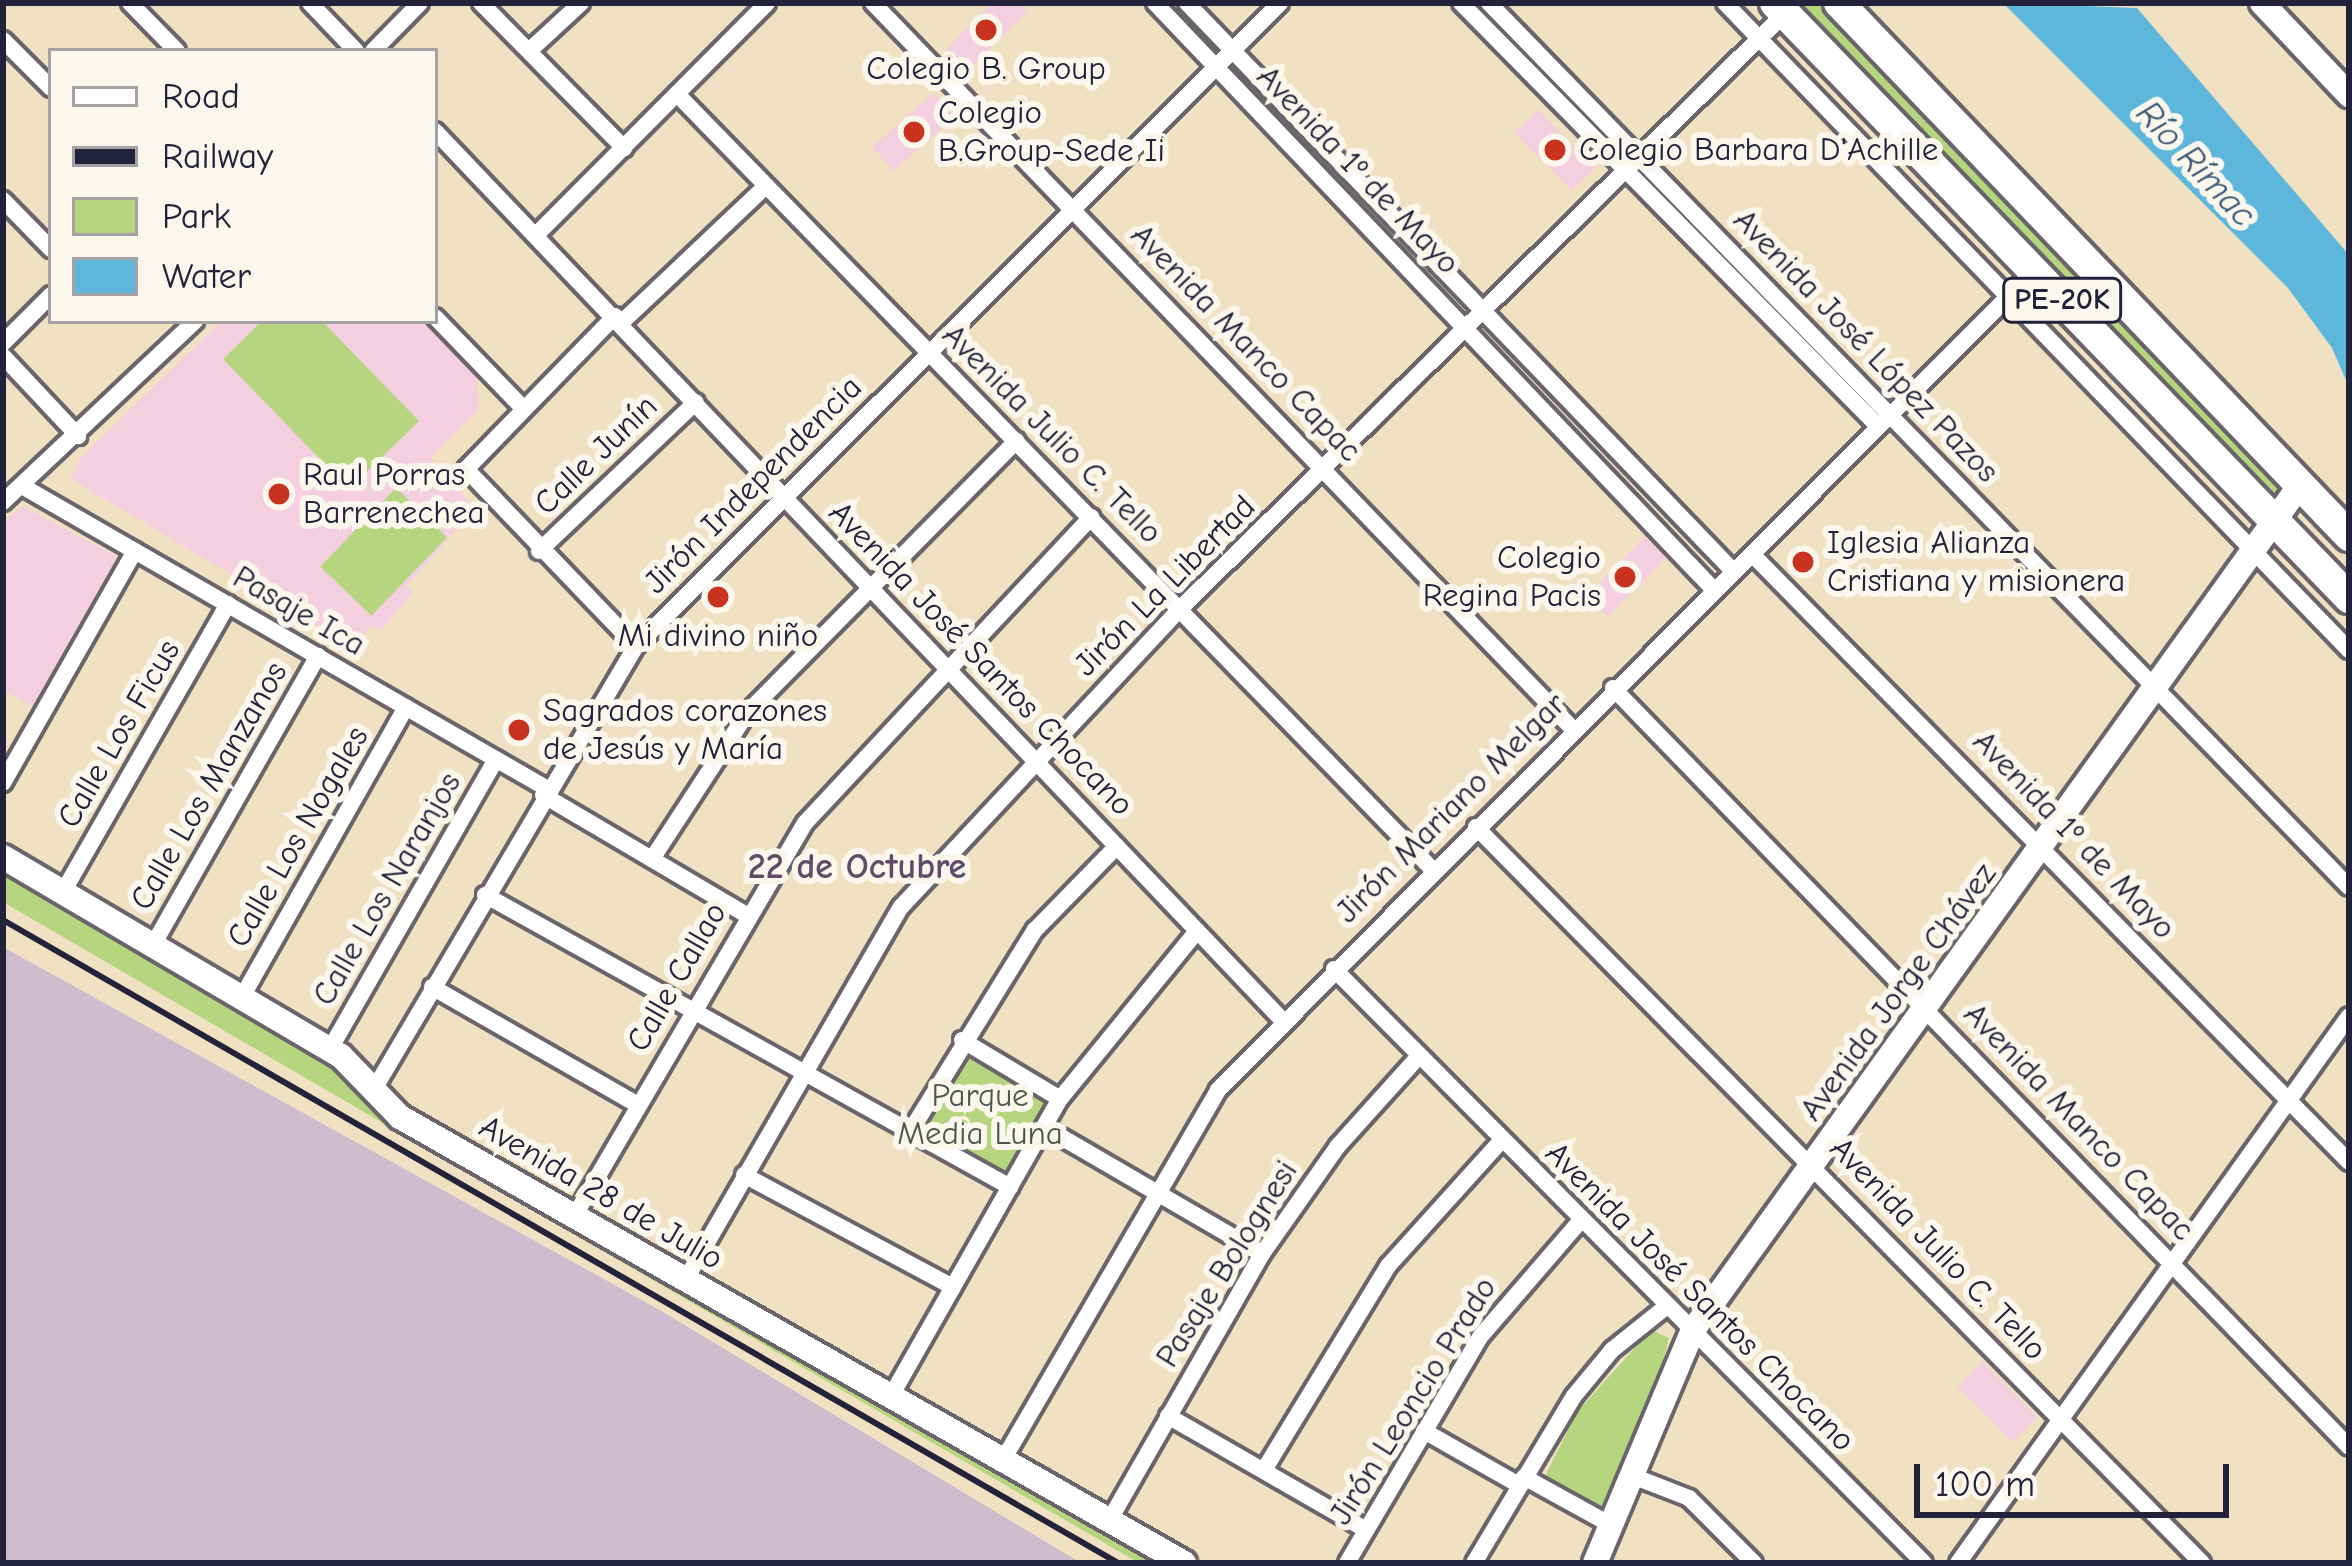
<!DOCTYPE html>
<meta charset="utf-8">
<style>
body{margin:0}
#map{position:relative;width:2352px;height:1566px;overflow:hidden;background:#f1e1c3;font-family:"Comic Neue",sans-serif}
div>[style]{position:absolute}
.built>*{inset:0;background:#f3cfe0;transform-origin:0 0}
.industrial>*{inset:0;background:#cfbdcf}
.green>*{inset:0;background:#b5d67e;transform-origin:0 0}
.water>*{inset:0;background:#5db7db}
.roads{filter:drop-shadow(3px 0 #6a656b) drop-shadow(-3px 0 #6a656b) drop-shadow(0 3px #6a656b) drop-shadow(0 -3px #6a656b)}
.street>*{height:16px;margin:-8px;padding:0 8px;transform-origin:8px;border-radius:8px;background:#fff}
.secondary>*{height:24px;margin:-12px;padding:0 12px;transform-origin:12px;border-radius:12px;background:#fff}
.highway>*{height:30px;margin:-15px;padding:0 15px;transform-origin:15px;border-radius:15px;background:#fff}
.rail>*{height:6px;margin:-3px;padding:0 3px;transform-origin:3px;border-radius:3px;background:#22223b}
.dots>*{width:33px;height:33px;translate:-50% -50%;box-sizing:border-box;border:6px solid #fbf7ec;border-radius:50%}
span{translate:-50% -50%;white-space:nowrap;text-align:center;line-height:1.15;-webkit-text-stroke:12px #fbf7ec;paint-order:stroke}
.shield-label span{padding:3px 9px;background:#fbf7ec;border:3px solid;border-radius:9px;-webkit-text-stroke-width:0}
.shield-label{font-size:30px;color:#22223b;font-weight:700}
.poi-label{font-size:33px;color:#22223b}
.left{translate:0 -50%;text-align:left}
.right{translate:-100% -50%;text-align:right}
.street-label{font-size:33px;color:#22223b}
.park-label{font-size:33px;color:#4e584f}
.water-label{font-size:36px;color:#375673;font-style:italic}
.neighbourhood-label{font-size:36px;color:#624b68;font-weight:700}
.frame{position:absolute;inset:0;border:6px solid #22223b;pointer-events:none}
.legend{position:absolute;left:48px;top:48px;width:390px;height:276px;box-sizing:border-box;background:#fbf7ec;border:3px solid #a4a2a5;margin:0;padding:15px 21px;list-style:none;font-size:36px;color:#22223b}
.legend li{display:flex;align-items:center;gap:24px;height:60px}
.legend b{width:60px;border:3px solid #a4a2a5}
.scale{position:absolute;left:1914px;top:1464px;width:315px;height:54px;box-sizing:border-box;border:6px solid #22223b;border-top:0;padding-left:15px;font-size:36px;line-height:42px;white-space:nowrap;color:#22223b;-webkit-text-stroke:9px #fbf7ec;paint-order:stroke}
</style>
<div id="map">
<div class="built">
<div style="clip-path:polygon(992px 3px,1019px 3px,1027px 12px,967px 71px,946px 49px)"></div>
<div style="left:934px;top:93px;width:32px;height:82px;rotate:49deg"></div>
<div style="left:1538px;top:110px;width:81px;height:33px;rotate:45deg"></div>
<div style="clip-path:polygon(222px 321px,424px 321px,476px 373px,479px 410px,430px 458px,475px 508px,407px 586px,413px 592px,381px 630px,372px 625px,352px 646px,71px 479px,81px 457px)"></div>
<div style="clip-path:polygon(22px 506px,117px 557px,33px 706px,3px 690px,3px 522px)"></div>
<div style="left:1645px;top:537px;width:30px;height:83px;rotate:45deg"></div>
<div style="left:1982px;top:1362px;width:78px;height:35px;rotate:45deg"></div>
</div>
<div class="industrial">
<div style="clip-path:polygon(3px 947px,658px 1309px,1081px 1563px,3px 1563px)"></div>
</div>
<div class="green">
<div style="clip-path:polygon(1790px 3px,1820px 3px,2282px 477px,2282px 489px,2269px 500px)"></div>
<div style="clip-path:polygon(262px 321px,322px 321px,419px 421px,349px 489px,223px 359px)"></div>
<div style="left:396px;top:488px;width:71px;height:109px;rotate:44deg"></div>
<div style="clip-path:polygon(3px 863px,349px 1067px,379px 1102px,1160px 1563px,1139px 1563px,3px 902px)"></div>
<div style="left:965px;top:1055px;width:94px;height:88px;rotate:31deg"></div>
<div style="clip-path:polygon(1651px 1330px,1669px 1338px,1662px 1366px,1606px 1509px,1545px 1476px,1577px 1412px)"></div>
</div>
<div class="water">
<div style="clip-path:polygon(2003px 3px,2137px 8px,2349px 255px,2349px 387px,2332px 348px,2288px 288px)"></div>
</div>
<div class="roads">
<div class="street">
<div style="left:130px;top:3px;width:67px;rotate:45.6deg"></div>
<div style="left:310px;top:3px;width:66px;rotate:46.2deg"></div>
<div style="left:481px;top:3px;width:204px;rotate:45.4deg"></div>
<div style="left:873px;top:3px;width:1007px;rotate:46.05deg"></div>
<div style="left:1155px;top:3px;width:809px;rotate:46.4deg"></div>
<div style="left:1187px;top:3px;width:788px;rotate:46.13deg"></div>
<div style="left:1461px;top:3px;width:594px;rotate:45.41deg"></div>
<div style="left:1489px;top:3px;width:1233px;rotate:45.79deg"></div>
<div style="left:1725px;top:3px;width:899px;rotate:46.04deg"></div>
<div style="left:3px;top:40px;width:68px;rotate:45deg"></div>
<div style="left:373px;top:51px;width:67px;rotate:-45.6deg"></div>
<div style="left:529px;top:51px;width:71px;rotate:-42.7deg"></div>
<div style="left:677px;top:94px;width:1083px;rotate:45.75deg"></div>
<div style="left:435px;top:131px;width:1229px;rotate:46.38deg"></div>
<div style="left:3px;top:200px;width:69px;rotate:45.6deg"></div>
<div style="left:537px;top:234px;width:326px;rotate:-45.1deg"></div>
<div style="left:615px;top:316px;width:214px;rotate:134.2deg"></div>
<div style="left:466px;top:469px;width:245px;rotate:46.2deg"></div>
<div style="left:435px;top:317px;width:125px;rotate:46deg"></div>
<div style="left:621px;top:323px;width:198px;rotate:-43.4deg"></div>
<div style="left:3px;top:343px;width:68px;rotate:-45deg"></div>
<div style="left:3px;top:356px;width:110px;rotate:46.8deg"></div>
<div style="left:22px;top:486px;width:605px;rotate:29.96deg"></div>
<div style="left:3px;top:502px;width:264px;rotate:-43.3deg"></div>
<div style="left:539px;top:551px;width:216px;rotate:-43.5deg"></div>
<div style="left:1752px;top:554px;width:852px;rotate:45.52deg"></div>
<div style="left:1613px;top:688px;width:1057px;rotate:45.88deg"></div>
<div style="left:3px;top:783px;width:267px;rotate:-60.4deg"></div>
<div style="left:543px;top:795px;width:237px;rotate:30.5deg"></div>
<div style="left:1476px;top:827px;width:1034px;rotate:45.39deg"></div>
<div style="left:652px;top:859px;width:174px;rotate:-56.9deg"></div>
<div style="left:747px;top:713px;width:383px;rotate:-45.3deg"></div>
<div style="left:63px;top:892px;width:332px;rotate:-60.2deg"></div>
<div style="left:485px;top:895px;width:601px;rotate:29.08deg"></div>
<div style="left:153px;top:945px;width:333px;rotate:-60.3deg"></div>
<div style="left:1334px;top:969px;width:837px;rotate:45.19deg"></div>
<div style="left:432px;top:987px;width:237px;rotate:29.8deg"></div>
<div style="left:242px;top:997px;width:333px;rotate:-60.5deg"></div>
<div style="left:962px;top:1040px;width:114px;rotate:31deg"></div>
<div style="left:330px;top:1049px;width:334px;rotate:-60.2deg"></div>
<div style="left:373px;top:1091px;width:517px;rotate:-59.42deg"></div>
<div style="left:636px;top:646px;width:910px;rotate:-44.96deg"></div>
<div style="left:1044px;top:1127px;width:252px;rotate:30.2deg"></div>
<div style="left:910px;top:1132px;width:238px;rotate:-58.3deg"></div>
<div style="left:1035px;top:930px;width:117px;rotate:-45.7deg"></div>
<div style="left:744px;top:1175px;width:237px;rotate:28.2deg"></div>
<div style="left:575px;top:1215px;width:454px;rotate:-59.6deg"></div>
<div style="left:805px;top:823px;width:419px;rotate:-46.9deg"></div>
<div style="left:686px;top:1279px;width:430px;rotate:-60deg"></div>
<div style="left:901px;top:907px;width:410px;rotate:-46.9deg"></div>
<div style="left:1181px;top:608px;width:848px;rotate:-44.57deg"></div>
<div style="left:891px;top:1396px;width:342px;rotate:-60.4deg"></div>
<div style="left:1060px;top:1099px;width:217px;rotate:-50.8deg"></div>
<div style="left:1168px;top:1416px;width:228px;rotate:29.9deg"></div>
<div style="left:1424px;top:1431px;width:109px;rotate:29.6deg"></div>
<div style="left:1003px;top:1460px;width:428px;rotate:-59.8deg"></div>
<div style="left:1218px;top:1090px;width:1156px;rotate:-45.11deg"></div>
<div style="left:1264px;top:1470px;width:239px;rotate:-58.7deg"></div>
<div style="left:1388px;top:1266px;width:169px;rotate:-47.9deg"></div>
<div style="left:1630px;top:1475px;width:63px;rotate:21.3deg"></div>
<div style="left:1689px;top:1498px;width:92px;rotate:45deg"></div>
<div style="left:1524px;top:1477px;width:99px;rotate:28.9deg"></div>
<div style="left:1109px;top:1521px;width:308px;rotate:-60.2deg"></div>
<div style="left:1262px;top:1254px;width:132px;rotate:-54.9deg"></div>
<div style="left:1338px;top:1146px;width:121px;rotate:-48deg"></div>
<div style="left:1347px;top:1563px;width:262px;rotate:-59.5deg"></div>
<div style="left:1480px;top:1337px;width:155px;rotate:-49.2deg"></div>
<div style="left:1474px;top:1563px;width:195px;rotate:-59.1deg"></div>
<div style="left:1574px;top:1396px;width:60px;rotate:-50.4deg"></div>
<div style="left:1612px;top:1350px;width:70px;rotate:-38.7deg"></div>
<div style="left:1958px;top:1563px;width:672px;rotate:-54.44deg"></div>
</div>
<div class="secondary">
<div style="left:2262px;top:3px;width:127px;rotate:46.6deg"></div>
<div style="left:3px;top:857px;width:392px;rotate:30.5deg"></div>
<div style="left:341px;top:1056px;width:85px;rotate:46deg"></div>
<div style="left:400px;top:1117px;width:902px;rotate:29.63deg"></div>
<div style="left:1595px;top:1563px;width:253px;rotate:-67.2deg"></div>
<div style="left:1693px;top:1330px;width:1040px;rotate:-54.31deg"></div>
</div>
<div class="highway">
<div style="left:1775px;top:3px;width:827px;rotate:46.03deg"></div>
<div style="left:1839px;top:3px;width:738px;rotate:46.26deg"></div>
</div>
</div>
<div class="rail">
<div style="left:3px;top:920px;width:1287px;rotate:29.97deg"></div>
</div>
<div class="dots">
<div style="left:986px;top:30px;background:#c8321e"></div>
<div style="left:914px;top:132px;background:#c8321e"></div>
<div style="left:1555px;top:150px;background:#c8321e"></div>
<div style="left:279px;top:494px;background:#c8321e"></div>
<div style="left:1803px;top:562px;background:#c8321e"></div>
<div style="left:1625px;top:577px;background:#c8321e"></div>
<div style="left:718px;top:597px;background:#c8321e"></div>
<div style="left:519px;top:730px;background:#c8321e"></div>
</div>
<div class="shield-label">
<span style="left:2062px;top:300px">PE-20K</span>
</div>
<div class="poi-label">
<span style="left:986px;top:69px">Colegio B. Group</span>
<span class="left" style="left:938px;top:132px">Colegio<br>B.Group-Sede Ii</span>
<span class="left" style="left:1579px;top:150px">Colegio Barbara D'Achille</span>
<span class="left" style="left:303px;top:494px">Raul Porras<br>Barrenechea</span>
<span class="left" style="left:1827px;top:562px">Iglesia Alianza<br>Cristiana y misionera</span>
<span class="right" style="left:1601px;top:577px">Colegio<br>Regina Pacis</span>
<span style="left:718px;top:636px">Mi divino niño</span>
<span class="left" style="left:543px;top:730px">Sagrados corazones<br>de Jesús y María</span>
</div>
<div class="street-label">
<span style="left:1358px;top:170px;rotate:46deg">Avenida 1º de Mayo</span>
<span style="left:1246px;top:343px;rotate:46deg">Avenida Manco Capac</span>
<span style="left:1866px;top:346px;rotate:46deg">Avenida José López Pazos</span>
<span style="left:1052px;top:434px;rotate:45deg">Avenida Julio C. Tello</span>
<span style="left:596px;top:455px;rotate:-44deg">Calle Junín</span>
<span style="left:753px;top:485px;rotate:-45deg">Jirón Independencia</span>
<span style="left:1165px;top:586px;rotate:-45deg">Jirón La Libertad</span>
<span style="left:299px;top:611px;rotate:30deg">Pasaje Ica</span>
<span style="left:981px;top:659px;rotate:46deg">Avenida José Santos Chocano</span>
<span style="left:119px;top:734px;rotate:-60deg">Calle Los Ficus</span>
<span style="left:209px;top:786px;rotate:-60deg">Calle Los Manzanos</span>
<span style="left:1451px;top:808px;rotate:-45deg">Jirón Mariano Melgar</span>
<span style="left:2074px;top:835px;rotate:46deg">Avenida 1º de Mayo</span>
<span style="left:298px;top:837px;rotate:-60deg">Calle Los Nogales</span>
<span style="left:387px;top:889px;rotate:-60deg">Calle Los Naranjos</span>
<span style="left:677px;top:977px;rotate:-60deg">Calle Callao</span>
<span style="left:1898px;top:992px;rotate:-54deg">Avenida Jorge Chávez</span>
<span style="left:2079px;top:1122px;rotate:46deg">Avenida Manco Capac</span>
<span style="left:601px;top:1193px;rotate:30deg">Avenida 28 de Julio</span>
<span style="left:1938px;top:1249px;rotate:46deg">Avenida Julio C. Tello</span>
<span style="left:1227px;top:1264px;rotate:-58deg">Pasaje Bolognesi</span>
<span style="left:1700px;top:1297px;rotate:45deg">Avenida José Santos Chocano</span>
<span style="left:1413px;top:1401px;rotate:-58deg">Jirón Leoncio Prado</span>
</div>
<div class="park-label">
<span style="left:980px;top:1115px">Parque<br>Media Luna</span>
</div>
<div class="water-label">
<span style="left:2196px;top:164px;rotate:47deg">Río Rímac</span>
</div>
<div class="neighbourhood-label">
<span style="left:857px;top:867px">22 de Octubre</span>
</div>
<div class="frame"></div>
<ul class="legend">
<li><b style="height:15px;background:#fff"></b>Road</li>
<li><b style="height:15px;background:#22223b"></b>Railway</li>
<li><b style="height:33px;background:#b5d67e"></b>Park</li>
<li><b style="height:33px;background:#5db7db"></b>Water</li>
</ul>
<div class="scale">100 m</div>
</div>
